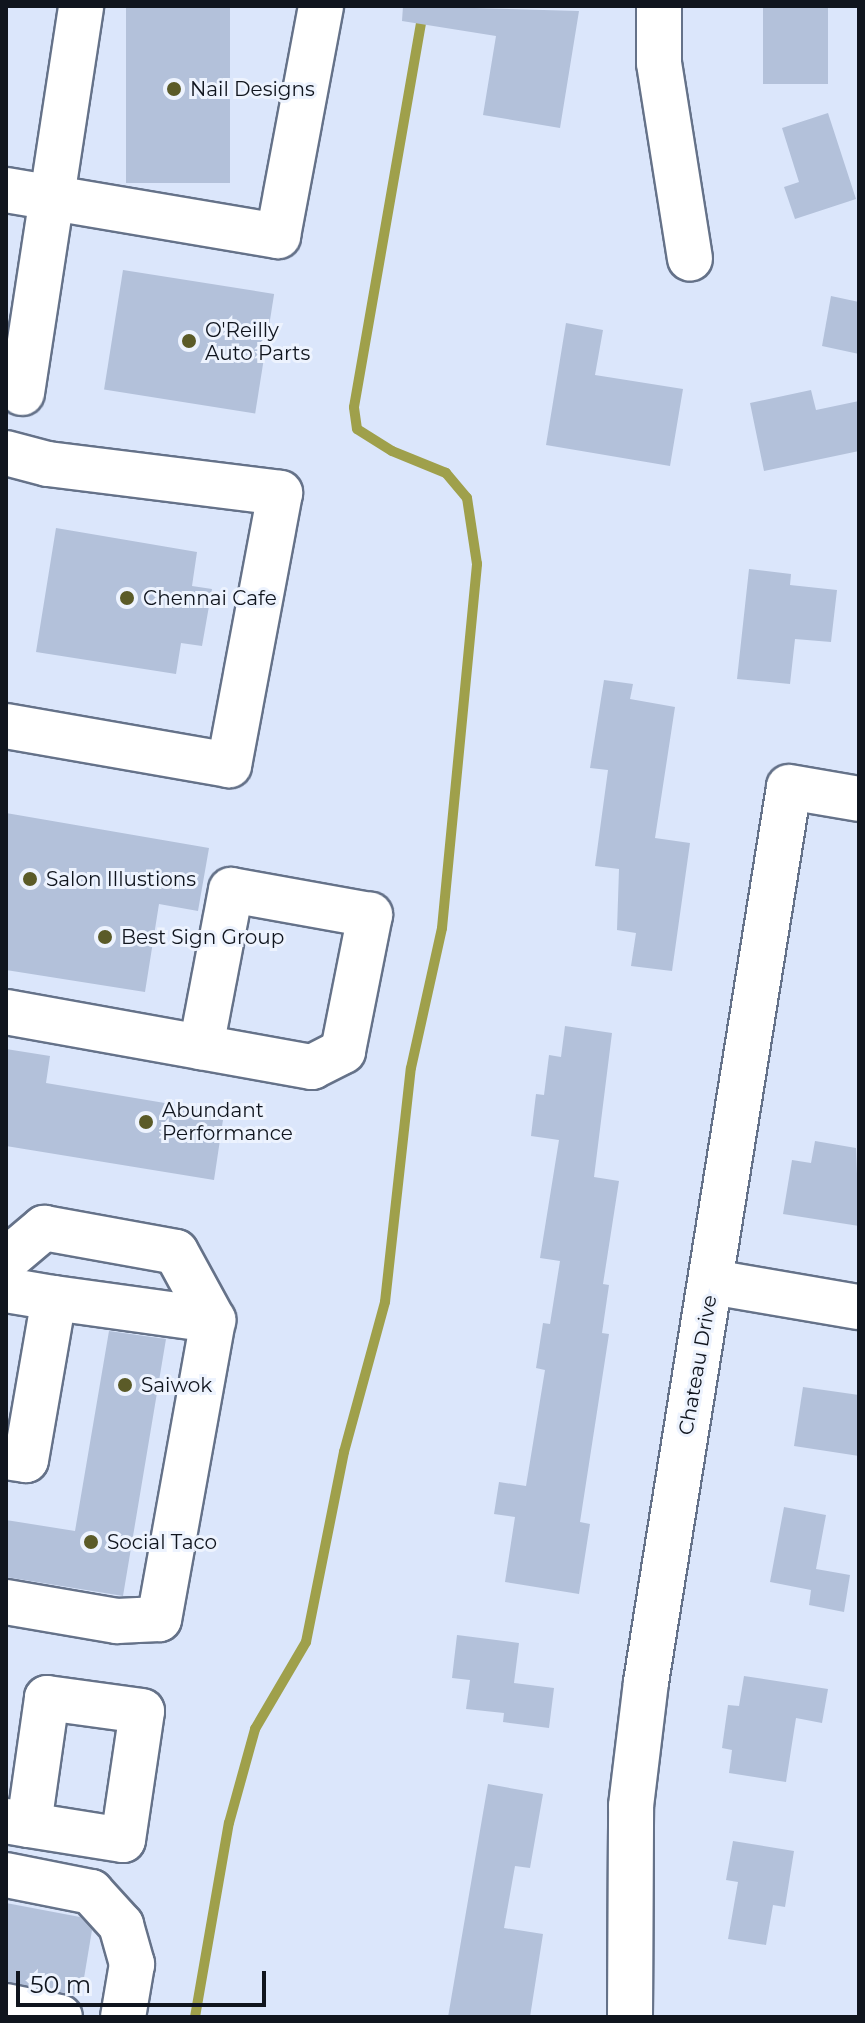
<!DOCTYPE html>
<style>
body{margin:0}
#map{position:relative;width:865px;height:2023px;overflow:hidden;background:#dbe6fb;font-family:Montserrat,sans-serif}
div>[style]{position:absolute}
.stream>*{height:10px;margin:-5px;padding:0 5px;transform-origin:5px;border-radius:5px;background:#9fa04b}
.building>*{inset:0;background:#b3c1da;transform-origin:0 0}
.roads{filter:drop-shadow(2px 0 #657289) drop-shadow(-2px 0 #657289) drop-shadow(0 2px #657289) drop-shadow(0 -2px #657289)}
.minor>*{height:44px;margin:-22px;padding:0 22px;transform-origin:22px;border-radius:22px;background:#fff}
.dots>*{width:22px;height:22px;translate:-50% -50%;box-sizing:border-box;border:4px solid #edf3fe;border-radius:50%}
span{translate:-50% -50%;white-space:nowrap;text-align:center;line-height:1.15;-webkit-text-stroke:6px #edf3fe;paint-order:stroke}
.poi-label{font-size:20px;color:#10151e}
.left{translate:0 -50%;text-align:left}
.street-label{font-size:20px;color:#10151e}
.frame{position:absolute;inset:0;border:8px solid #10151e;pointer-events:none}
.scale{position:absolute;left:16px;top:1971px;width:250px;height:36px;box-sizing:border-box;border:4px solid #10151e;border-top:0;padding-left:10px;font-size:24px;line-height:28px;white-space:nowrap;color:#10151e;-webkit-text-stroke:6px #edf3fe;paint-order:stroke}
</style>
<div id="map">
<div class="stream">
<div style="left:195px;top:2017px;width:197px;rotate:-80.1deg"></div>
<div style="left:229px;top:1823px;width:98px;rotate:-74.5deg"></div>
<div style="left:255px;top:1729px;width:101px;rotate:-59.6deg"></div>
<div style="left:306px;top:1642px;width:194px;rotate:-78.7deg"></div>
<div style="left:344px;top:1452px;width:156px;rotate:-74.7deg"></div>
<div style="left:385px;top:1302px;width:235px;rotate:-83.7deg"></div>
<div style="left:411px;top:1068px;width:143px;rotate:-77.5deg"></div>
<div style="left:442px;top:928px;width:366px;rotate:-84.5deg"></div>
<div style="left:477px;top:564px;width:67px;rotate:-98.6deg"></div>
<div style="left:467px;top:498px;width:33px;rotate:-130deg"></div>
<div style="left:446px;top:473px;width:58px;rotate:-157.8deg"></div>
<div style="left:392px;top:451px;width:41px;rotate:-147.8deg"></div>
<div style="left:357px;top:429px;width:22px;rotate:-98deg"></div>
<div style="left:354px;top:407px;width:407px;rotate:-80.1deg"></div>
</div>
<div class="building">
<div style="left:126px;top:6px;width:104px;height:177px"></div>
<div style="clip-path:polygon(403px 6px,579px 11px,560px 128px,483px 115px,496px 36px,402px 21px)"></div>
<div style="left:763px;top:6px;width:65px;height:78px"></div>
<div style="clip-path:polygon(828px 113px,856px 199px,795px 219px,784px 187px,799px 182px,782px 128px)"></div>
<div style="left:123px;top:270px;width:153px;height:121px;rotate:9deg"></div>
<div style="clip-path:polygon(831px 296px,859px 302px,859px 354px,822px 346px)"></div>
<div style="clip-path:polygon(566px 323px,603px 330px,595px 375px,683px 389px,670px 466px,546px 445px)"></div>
<div style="clip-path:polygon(811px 390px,816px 410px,859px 401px,859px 451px,764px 471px,750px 403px)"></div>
<div style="clip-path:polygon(56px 528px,197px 552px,192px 586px,212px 589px,202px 646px,181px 643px,176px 674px,36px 652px)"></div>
<div style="clip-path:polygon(749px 569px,791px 574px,790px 585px,837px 590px,831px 642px,795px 639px,790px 684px,737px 679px)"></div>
<div style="clip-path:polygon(604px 680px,633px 684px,630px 699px,675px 707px,655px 838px,690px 843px,672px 971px,631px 966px,636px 933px,617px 930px,619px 869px,595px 866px,608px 770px,590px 768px)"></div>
<div style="clip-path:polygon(6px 813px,209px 848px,198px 911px,159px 904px,145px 992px,6px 970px)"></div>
<div style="clip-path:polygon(565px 1026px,612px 1033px,594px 1177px,619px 1181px,603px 1284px,609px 1285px,602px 1333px,609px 1334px,580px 1522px,590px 1524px,579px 1594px,505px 1582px,515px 1517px,494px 1514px,499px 1482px,526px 1486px,545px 1370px,536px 1368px,543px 1323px,550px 1324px,560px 1261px,540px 1258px,559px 1140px,531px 1136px,536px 1094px,544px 1095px,549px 1055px,561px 1057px)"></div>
<div style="clip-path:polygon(6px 1049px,50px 1056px,46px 1083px,224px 1113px,214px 1180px,6px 1146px)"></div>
<div style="clip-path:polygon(815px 1141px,856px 1148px,859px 1226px,783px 1214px,792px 1160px,811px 1163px)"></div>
<div style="clip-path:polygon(109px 1331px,166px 1339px,123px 1596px,6px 1577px,6px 1520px,75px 1531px)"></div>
<div style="clip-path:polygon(803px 1387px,859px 1395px,859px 1456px,794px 1446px)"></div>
<div style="clip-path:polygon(784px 1507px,826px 1515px,816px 1569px,850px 1575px,844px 1612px,809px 1605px,811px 1590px,770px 1582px)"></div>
<div style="clip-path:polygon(457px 1635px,519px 1643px,514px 1683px,554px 1688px,549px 1728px,503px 1722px,504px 1713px,466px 1709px,470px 1680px,452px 1678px)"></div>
<div style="clip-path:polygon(744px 1676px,828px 1689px,822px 1723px,796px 1718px,786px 1782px,729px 1773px,732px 1750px,722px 1748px,728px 1705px,739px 1706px)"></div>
<div style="clip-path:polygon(488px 1784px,543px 1794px,530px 1868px,515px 1866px,504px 1928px,543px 1934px,530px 2017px,448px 2017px)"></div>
<div style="clip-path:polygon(733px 1841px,794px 1851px,785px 1907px,773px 1905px,766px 1945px,728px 1939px,738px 1882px,726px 1880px)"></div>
<div style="clip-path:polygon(6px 1903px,80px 1917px,92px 1930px,81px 1996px,6px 1982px)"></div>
</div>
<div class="roads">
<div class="minor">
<div style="left:659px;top:6px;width:57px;rotate:90deg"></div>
<div style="left:659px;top:63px;width:198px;rotate:81deg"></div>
<div style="left:6px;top:190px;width:276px;rotate:9.6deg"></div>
<div style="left:278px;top:236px;width:234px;rotate:-79.4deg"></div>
<div style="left:22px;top:393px;width:391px;rotate:-81.3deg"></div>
<div style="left:6px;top:453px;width:43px;rotate:14.7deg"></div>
<div style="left:48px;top:464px;width:234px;rotate:7.1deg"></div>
<div style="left:280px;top:493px;width:277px;rotate:100.6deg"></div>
<div style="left:229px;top:765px;width:226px;rotate:-170.1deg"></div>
<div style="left:6px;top:1012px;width:311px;rotate:10.2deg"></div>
<div style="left:312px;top:1067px;width:35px;rotate:-27deg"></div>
<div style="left:343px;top:1051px;width:139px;rotate:-78.8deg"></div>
<div style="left:370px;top:915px;width:141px;rotate:-169.8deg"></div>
<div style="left:231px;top:890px;width:160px;rotate:100.8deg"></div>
<div style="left:6px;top:1260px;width:50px;rotate:-40.1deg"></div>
<div style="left:44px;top:1228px;width:134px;rotate:10.3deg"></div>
<div style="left:176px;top:1252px;width:77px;rotate:61.4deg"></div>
<div style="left:712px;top:1282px;width:149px;rotate:9.7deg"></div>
<div style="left:6px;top:1290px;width:49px;rotate:9.5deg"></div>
<div style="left:6px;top:1457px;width:20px;rotate:9deg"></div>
<div style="left:26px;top:1460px;width:164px;rotate:-80.2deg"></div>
<div style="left:54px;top:1298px;width:161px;rotate:7.9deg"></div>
<div style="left:213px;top:1320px;width:304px;rotate:100.2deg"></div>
<div style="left:159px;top:1619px;width:42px;rotate:177.3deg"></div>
<div style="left:117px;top:1621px;width:113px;rotate:-170.3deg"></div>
<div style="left:6px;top:1821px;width:23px;rotate:10deg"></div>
<div style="left:29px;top:1825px;width:95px;rotate:9.1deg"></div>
<div style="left:123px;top:1840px;width:130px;rotate:-81.6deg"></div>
<div style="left:142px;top:1711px;width:96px;rotate:-172.2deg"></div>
<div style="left:47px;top:1698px;width:128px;rotate:98.1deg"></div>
<div style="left:6px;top:1875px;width:87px;rotate:11.3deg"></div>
<div style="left:91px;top:1892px;width:45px;rotate:47.7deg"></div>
<div style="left:121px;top:1925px;width:41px;rotate:74.2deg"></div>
<div style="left:132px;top:1964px;width:54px;rotate:99.6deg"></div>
<div style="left:6px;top:2006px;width:55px;rotate:11.5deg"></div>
<div style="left:630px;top:2017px;width:211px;rotate:-89.7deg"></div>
<div style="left:631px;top:1806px;width:125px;rotate:-83.1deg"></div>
<div style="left:646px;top:1682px;width:906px;rotate:-80.92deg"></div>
<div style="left:789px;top:787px;width:71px;rotate:9.7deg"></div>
</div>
</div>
<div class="dots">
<div style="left:174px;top:89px;background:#5b5b28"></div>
<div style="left:189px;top:341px;background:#5b5b28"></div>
<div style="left:127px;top:598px;background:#5b5b28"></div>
<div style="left:30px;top:879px;background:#5b5b28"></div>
<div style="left:105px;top:937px;background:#5b5b28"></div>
<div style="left:146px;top:1122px;background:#5b5b28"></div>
<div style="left:125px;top:1385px;background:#5b5b28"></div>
<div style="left:91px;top:1542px;background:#5b5b28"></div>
</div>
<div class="poi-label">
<span class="left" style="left:190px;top:89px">Nail Designs</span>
<span class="left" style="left:205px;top:342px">O'Reilly<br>Auto Parts</span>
<span class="left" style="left:143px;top:598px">Chennai Cafe</span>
<span class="left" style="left:46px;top:879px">Salon Illustions</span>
<span class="left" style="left:121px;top:937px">Best Sign Group</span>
<span class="left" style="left:162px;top:1122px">Abundant<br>Performance</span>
<span class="left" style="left:141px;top:1385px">Saiwok</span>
<span class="left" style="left:107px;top:1542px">Social Taco</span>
</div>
<div class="street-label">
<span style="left:698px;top:1365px;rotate:-80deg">Chateau Drive</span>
</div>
<div class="frame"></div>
<div class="scale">50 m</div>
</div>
